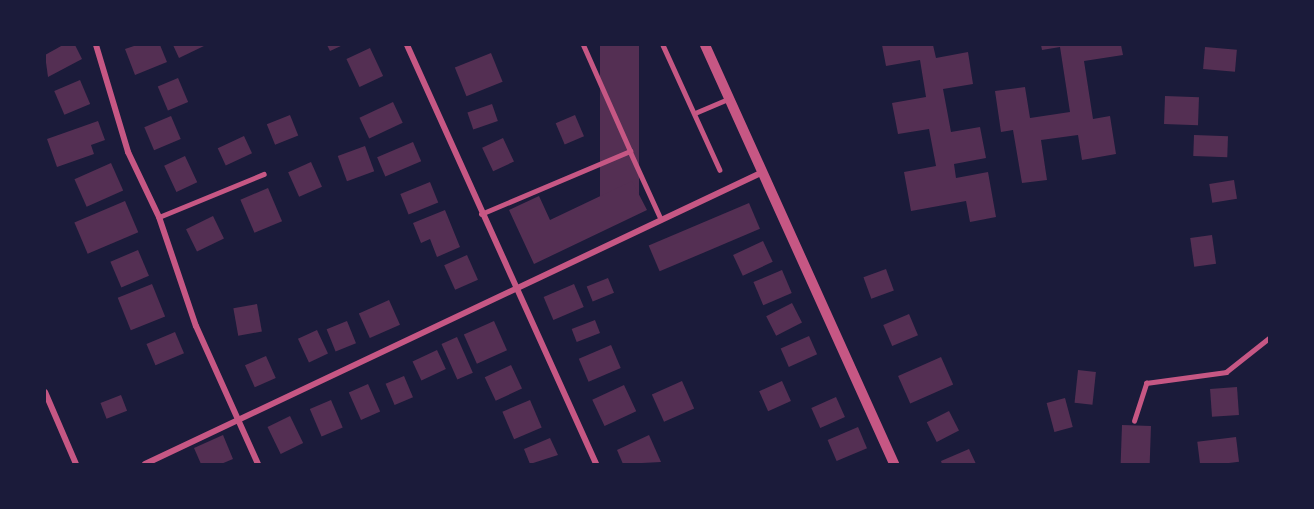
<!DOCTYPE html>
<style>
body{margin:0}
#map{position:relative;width:1314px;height:509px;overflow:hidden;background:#1b1b3a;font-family:Arial,sans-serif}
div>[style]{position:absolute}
.building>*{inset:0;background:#542f53;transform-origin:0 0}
.service>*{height:4.5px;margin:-2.25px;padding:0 2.25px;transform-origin:2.25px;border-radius:2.25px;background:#c65784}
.minor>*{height:6px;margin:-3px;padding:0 3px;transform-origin:3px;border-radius:3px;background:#c65784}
.tertiary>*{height:10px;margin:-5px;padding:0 5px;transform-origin:5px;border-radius:5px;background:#c65784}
span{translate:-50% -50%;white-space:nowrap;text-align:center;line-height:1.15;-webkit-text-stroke:6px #1b1b3a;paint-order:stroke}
.frame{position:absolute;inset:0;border:46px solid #1b1b3a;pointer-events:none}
</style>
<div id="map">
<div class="building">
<div style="clip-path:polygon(63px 45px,75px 45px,82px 59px,48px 77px,45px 55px)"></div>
<div style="clip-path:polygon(137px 45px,160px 45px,167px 62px,135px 75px,125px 49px)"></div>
<div style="clip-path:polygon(173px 45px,206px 45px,179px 58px)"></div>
<div style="clip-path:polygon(327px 45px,343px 45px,330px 51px)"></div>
<div style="left:600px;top:45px;width:39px;height:164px"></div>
<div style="clip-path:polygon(882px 45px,933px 45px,936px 58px,968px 52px,973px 84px,943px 89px,951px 132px,980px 127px,986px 158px,954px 164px,956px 178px,988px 172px,996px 217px,970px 222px,966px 201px,911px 211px,904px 172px,936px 166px,929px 129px,898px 134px,892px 103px,926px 97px,920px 60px,886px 66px)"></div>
<div style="clip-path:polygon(1041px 45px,1121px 45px,1123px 55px,1084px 61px,1093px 119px,1110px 116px,1116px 154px,1082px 160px,1078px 135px,1041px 140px,1047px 180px,1022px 183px,1013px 130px,1001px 132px,995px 91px,1025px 87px,1030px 118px,1070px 112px,1060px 47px,1042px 50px)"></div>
<div style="left:1205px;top:47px;width:32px;height:22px;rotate:5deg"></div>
<div style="left:370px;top:48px;width:31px;height:26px;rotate:65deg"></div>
<div style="left:491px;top:53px;width:31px;height:39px;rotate:68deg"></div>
<div style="left:178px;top:78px;width:26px;height:22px;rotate:67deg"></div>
<div style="left:80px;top:80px;width:26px;height:28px;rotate:67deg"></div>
<div style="left:1165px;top:96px;width:34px;height:28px;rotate:2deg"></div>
<div style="left:393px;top:102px;width:23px;height:37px;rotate:65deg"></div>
<div style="left:492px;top:104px;width:18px;height:26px;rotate:71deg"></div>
<div style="left:290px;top:115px;width:22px;height:25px;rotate:68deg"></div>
<div style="left:575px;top:115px;width:23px;height:21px;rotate:67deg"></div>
<div style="left:171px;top:116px;width:25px;height:29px;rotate:67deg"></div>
<div style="clip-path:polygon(98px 121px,105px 140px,91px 145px,94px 154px,57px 167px,47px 139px)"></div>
<div style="left:1194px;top:135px;width:34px;height:21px;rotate:2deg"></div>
<div style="left:244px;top:136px;width:19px;height:29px;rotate:65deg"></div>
<div style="left:503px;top:138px;width:26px;height:23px;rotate:65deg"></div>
<div style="left:413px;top:142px;width:21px;height:39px;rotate:67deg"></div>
<div style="left:365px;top:146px;width:27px;height:29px;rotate:70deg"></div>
<div style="left:185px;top:156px;width:29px;height:23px;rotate:65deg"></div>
<div style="left:311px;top:162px;width:27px;height:25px;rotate:66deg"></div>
<div style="left:111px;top:163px;width:30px;height:40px;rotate:66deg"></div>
<div style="left:1234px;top:180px;width:19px;height:25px;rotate:81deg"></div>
<div style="clip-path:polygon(632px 181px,647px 210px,534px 264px,509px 210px,539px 196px,550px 220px)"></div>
<div style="left:430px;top:182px;width:22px;height:32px;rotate:68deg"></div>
<div style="left:268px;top:188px;width:36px;height:30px;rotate:67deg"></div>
<div style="left:125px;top:201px;width:34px;height:55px;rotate:67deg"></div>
<div style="left:749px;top:203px;width:28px;height:109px;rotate:67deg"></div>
<div style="clip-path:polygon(445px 210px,460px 247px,437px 257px,430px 239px,421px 243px,413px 223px)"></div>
<div style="left:213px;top:216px;width:25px;height:30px;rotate:64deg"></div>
<div style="left:1212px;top:235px;width:29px;height:22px;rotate:82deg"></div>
<div style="left:763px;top:241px;width:23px;height:33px;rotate:65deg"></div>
<div style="left:138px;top:250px;width:28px;height:30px;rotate:67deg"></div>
<div style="left:467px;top:255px;width:27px;height:25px;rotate:66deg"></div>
<div style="left:886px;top:269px;width:23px;height:24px;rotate:70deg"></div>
<div style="left:782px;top:270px;width:25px;height:31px;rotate:67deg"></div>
<div style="left:608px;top:278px;width:16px;height:23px;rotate:68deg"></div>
<div style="left:152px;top:284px;width:35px;height:37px;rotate:68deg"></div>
<div style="left:574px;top:284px;width:25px;height:33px;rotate:67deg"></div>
<div style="left:389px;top:300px;width:27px;height:33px;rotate:66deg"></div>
<div style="left:792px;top:303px;width:22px;height:29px;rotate:63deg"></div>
<div style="left:257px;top:304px;width:28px;height:24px;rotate:80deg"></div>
<div style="left:909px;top:314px;width:23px;height:28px;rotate:67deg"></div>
<div style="left:595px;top:320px;width:14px;height:25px;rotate:69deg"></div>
<div style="left:347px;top:321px;width:24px;height:22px;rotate:68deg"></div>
<div style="left:494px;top:321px;width:32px;height:33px;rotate:66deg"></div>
<div style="left:317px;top:330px;width:26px;height:21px;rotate:65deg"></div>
<div style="left:175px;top:332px;width:23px;height:31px;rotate:67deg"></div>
<div style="left:809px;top:336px;width:20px;height:31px;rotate:66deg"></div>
<div style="left:457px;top:337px;width:39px;height:17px;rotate:66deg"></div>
<div style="left:611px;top:345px;width:25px;height:35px;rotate:67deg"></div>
<div style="left:437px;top:350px;width:21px;height:27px;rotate:65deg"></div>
<div style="left:266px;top:356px;width:24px;height:23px;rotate:66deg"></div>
<div style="left:941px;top:357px;width:30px;height:47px;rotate:66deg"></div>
<div style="left:511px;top:365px;width:26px;height:29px;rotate:65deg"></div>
<div style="left:1078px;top:370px;width:18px;height:33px;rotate:6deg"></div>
<div style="left:404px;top:376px;width:23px;height:20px;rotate:67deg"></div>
<div style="left:682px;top:381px;width:30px;height:33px;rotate:66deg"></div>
<div style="left:782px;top:381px;width:22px;height:25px;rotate:66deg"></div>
<div style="left:368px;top:384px;width:30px;height:21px;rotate:66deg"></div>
<div style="left:624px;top:385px;width:29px;height:35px;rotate:65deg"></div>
<div style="left:1237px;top:387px;width:28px;height:27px;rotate:86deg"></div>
<div style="left:121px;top:395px;width:17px;height:22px;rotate:69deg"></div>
<div style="left:836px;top:397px;width:22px;height:27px;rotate:66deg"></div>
<div style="left:1065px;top:398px;width:30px;height:19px;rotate:75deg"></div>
<div style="left:331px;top:400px;width:30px;height:23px;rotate:67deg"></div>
<div style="left:530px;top:400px;width:30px;height:30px;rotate:67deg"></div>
<div style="left:949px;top:411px;width:22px;height:25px;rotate:63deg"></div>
<div style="left:290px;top:416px;width:30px;height:25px;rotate:64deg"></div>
<div style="left:1122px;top:425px;width:29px;height:39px;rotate:2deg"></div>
<div style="left:858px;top:427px;width:23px;height:33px;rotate:67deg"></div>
<div style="clip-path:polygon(223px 435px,233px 459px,221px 464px,201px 464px,194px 448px)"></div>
<div style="clip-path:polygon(649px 435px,661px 462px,623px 464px,617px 450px)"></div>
<div style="left:1236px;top:437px;width:25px;height:39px;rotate:83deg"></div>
<div style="clip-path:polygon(550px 438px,558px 455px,530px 464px,524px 449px)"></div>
<div style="clip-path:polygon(969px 449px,976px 464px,942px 464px,941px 461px)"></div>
</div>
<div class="service">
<div style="left:663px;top:45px;width:137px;rotate:65.5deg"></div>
<div style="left:695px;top:113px;width:36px;rotate:-23deg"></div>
<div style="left:630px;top:151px;width:75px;rotate:65.5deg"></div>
<div style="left:481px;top:214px;width:162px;rotate:-22.9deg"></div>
<div style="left:630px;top:151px;width:116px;rotate:-113.9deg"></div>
<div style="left:159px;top:217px;width:113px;rotate:-22.3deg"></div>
<div style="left:1134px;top:421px;width:40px;rotate:-72deg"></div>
<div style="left:1146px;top:383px;width:81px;rotate:-7.8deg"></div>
<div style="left:1226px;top:372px;width:55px;rotate:-38.3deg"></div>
</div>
<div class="minor">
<div style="left:96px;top:45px;width:112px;rotate:73.3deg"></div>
<div style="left:128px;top:152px;width:72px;rotate:64.5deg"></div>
<div style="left:159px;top:217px;width:115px;rotate:71.3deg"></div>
<div style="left:196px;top:326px;width:151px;rotate:65.8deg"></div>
<div style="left:407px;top:45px;width:460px;rotate:65.7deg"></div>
<div style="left:45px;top:392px;width:78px;rotate:66.7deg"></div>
<div style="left:145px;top:464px;width:681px;rotate:-25.29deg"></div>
</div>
<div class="tertiary">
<div style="left:705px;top:45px;width:460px;rotate:65.7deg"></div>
</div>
<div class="frame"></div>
</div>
